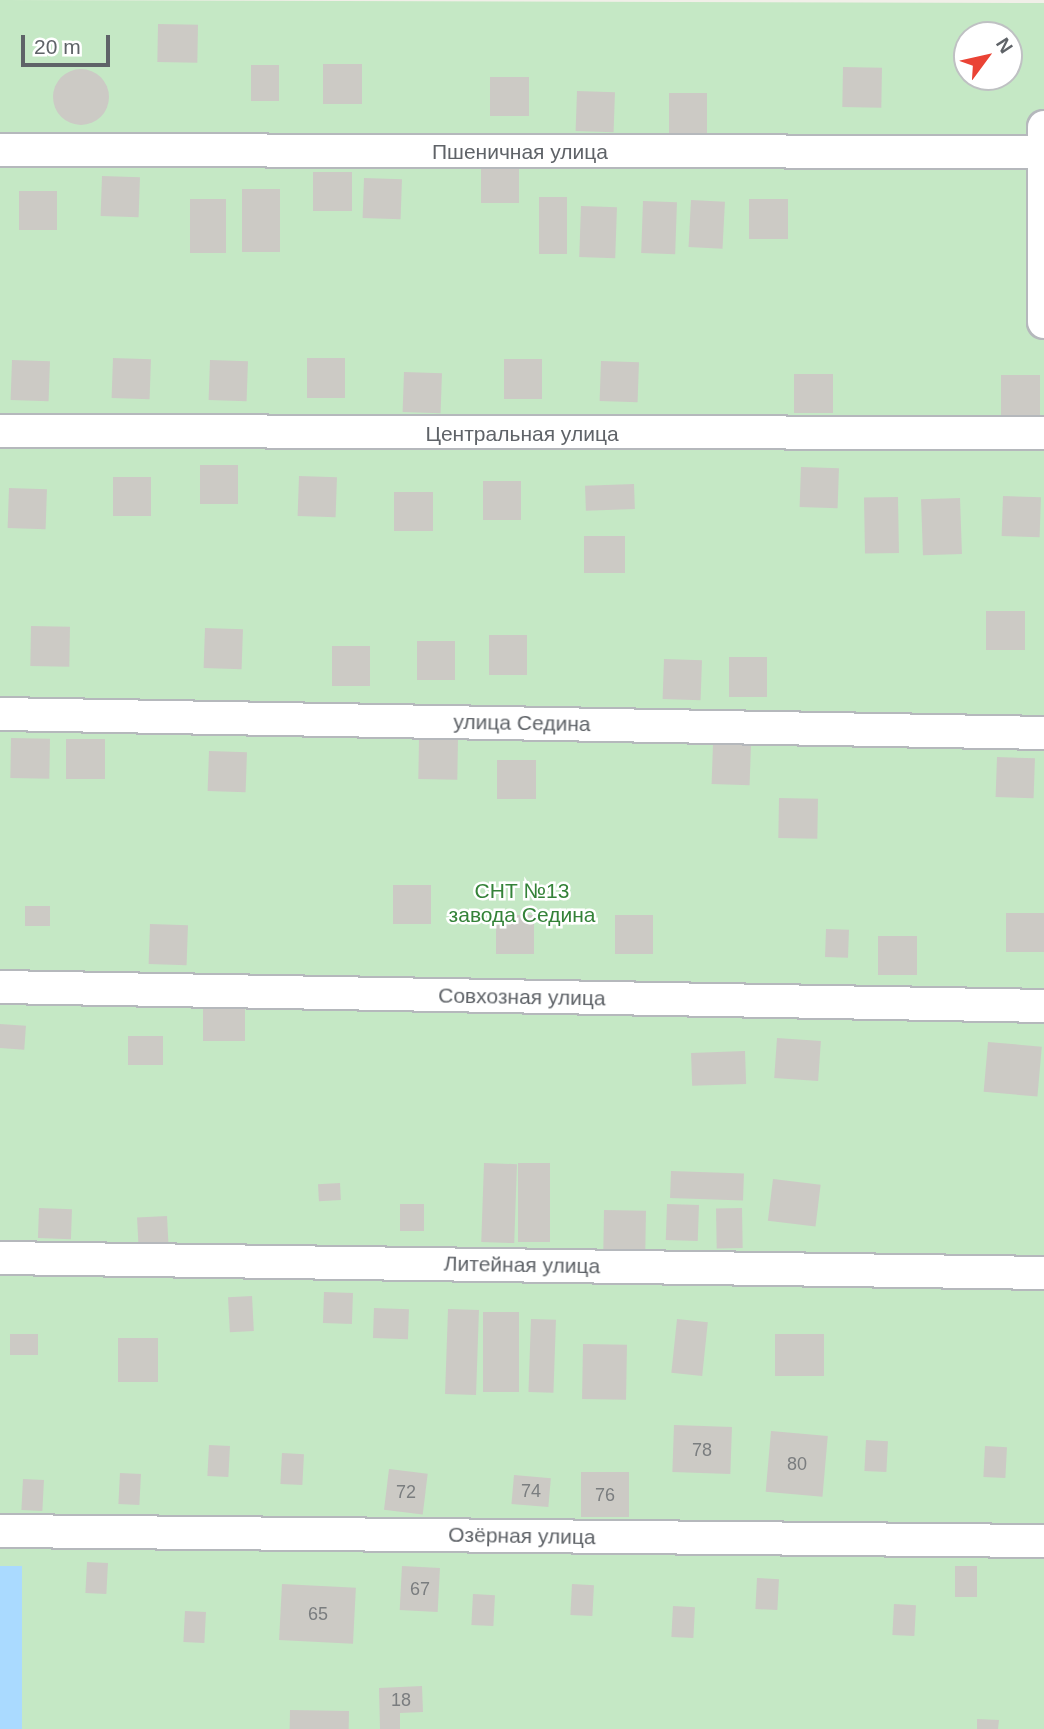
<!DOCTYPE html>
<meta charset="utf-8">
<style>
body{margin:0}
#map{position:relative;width:1044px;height:1729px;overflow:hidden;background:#f1efe8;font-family:Arial,sans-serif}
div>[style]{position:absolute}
.green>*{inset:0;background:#c5e8c5}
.water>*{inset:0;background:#aadaff;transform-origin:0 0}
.building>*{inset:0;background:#cccac5;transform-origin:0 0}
.round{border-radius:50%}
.roads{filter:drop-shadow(2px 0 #b5b8bc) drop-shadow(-2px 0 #b5b8bc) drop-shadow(0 2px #b5b8bc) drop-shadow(0 -2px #b5b8bc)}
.minor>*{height:32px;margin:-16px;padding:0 16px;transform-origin:16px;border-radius:16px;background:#fff}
span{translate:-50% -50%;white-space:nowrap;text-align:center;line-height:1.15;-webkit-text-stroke:5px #fff;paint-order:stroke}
.number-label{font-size:18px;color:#7a7d7f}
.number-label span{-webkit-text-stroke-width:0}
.street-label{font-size:21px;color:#5f6368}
.park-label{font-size:21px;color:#348238}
.north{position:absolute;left:953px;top:21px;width:70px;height:70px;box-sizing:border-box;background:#fff;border:2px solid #bfc1c3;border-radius:50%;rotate:57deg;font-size:19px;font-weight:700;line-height:28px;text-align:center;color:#5f6368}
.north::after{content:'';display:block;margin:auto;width:24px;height:32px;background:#ea4335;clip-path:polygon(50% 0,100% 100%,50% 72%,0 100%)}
.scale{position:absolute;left:21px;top:35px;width:89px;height:32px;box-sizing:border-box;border:4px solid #5f6368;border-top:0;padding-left:9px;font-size:21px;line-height:24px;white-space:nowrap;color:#5f6368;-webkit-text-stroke:5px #fff;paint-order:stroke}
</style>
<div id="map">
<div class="green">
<div style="clip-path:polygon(evenodd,0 0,1044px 3px,1044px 1729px,0 1729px,0 0,967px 35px,1009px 35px,1009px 77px,967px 77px,967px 35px)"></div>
</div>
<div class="water">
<div style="left:0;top:1566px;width:22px;height:163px"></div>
</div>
<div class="building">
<div style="left:158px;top:24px;width:40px;height:38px;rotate:1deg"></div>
<div style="left:323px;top:64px;width:39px;height:40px"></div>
<div style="left:251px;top:65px;width:28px;height:36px"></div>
<div style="left:843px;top:67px;width:39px;height:40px;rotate:1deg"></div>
<div class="round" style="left:53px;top:69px;width:56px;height:56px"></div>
<div style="left:490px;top:77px;width:39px;height:39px"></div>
<div style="left:577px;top:91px;width:38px;height:40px;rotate:2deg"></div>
<div style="left:669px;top:93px;width:38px;height:40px"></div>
<div style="left:481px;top:164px;width:38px;height:39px"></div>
<div style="left:313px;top:172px;width:39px;height:39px"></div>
<div style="left:102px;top:176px;width:38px;height:40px;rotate:2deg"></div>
<div style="left:364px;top:178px;width:38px;height:40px;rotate:2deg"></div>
<div style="left:242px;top:189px;width:38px;height:63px"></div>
<div style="left:19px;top:191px;width:38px;height:39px"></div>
<div style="left:539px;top:197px;width:28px;height:57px"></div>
<div style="left:190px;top:199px;width:36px;height:54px"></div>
<div style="left:749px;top:199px;width:39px;height:40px"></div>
<div style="left:691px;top:200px;width:34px;height:47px;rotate:3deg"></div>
<div style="left:643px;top:201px;width:34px;height:52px;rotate:2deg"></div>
<div style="left:581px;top:206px;width:36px;height:51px;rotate:2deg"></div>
<div style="left:113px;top:358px;width:38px;height:40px;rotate:2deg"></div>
<div style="left:307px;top:358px;width:38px;height:40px"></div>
<div style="left:504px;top:359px;width:38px;height:40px"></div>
<div style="left:12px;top:360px;width:38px;height:40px;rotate:2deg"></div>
<div style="left:210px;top:360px;width:38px;height:40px;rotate:2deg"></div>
<div style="left:601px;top:361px;width:38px;height:40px;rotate:2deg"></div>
<div style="left:404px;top:372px;width:38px;height:40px;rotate:2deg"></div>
<div style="left:794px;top:374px;width:39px;height:39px"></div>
<div style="left:1001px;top:375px;width:39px;height:40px"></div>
<div style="left:200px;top:465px;width:38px;height:39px"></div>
<div style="left:801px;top:467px;width:38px;height:40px;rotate:2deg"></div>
<div style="left:299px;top:476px;width:38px;height:40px;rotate:2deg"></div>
<div style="left:113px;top:477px;width:38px;height:39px"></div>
<div style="left:483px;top:481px;width:38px;height:39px"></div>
<div style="left:634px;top:484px;width:25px;height:49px;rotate:88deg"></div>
<div style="left:9px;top:488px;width:38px;height:40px;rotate:2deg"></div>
<div style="left:394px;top:492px;width:39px;height:39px"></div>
<div style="left:1003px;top:496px;width:38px;height:40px;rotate:2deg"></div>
<div style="left:898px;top:497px;width:56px;height:34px;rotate:89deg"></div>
<div style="left:960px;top:498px;width:56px;height:39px;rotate:88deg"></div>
<div style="left:584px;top:536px;width:41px;height:37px"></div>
<div style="left:986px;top:611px;width:39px;height:39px"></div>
<div style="left:31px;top:626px;width:39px;height:40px;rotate:1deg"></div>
<div style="left:205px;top:628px;width:38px;height:40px;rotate:2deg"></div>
<div style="left:489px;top:635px;width:38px;height:40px"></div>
<div style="left:417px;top:641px;width:38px;height:39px"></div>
<div style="left:332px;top:646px;width:38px;height:40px"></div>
<div style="left:729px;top:657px;width:38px;height:40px"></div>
<div style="left:664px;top:659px;width:38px;height:40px;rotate:2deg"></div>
<div style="left:11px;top:738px;width:39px;height:40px;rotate:1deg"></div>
<div style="left:66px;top:739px;width:39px;height:40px"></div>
<div style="left:419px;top:739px;width:39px;height:40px;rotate:1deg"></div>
<div style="left:713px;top:744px;width:38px;height:40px;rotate:2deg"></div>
<div style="left:209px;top:751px;width:38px;height:40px;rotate:2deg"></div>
<div style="left:997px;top:757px;width:38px;height:40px;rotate:2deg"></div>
<div style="left:497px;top:760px;width:39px;height:39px"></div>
<div style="left:779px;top:798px;width:39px;height:40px;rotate:1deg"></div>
<div style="left:393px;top:885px;width:38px;height:39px"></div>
<div style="left:50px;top:906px;width:20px;height:25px;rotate:90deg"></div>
<div style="left:1006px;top:913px;width:38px;height:39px"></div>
<div style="left:496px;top:915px;width:38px;height:39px"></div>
<div style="left:615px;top:915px;width:38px;height:39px"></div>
<div style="left:150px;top:924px;width:38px;height:40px;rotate:2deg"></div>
<div style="left:826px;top:929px;width:23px;height:28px;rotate:2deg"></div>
<div style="left:878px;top:936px;width:39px;height:39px"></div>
<div style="left:203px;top:1007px;width:42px;height:34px"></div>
<div style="left:0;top:1024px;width:26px;height:24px;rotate:4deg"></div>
<div style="left:128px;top:1036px;width:35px;height:29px"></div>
<div style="left:777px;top:1038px;width:44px;height:40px;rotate:4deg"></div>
<div style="left:988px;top:1042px;width:54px;height:50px;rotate:5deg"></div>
<div style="left:745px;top:1051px;width:33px;height:54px;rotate:88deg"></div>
<div style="left:484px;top:1163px;width:33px;height:79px;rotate:2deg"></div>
<div style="left:518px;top:1163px;width:32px;height:79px"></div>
<div style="left:671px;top:1171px;width:73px;height:27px;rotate:2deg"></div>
<div style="left:773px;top:1179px;width:48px;height:42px;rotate:7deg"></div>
<div style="left:340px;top:1183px;width:17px;height:22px;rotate:87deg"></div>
<div style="left:424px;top:1204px;width:27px;height:24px;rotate:90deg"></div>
<div style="left:667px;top:1204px;width:32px;height:36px;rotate:2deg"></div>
<div style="left:39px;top:1208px;width:33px;height:30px;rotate:2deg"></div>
<div style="left:742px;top:1208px;width:40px;height:26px;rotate:89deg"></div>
<div style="left:604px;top:1210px;width:42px;height:48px;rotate:1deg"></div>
<div style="left:167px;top:1216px;width:33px;height:30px;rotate:87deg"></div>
<div style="left:324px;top:1292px;width:29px;height:31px;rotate:2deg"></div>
<div style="left:252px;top:1296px;width:35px;height:24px;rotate:87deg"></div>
<div style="left:374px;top:1308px;width:35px;height:30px;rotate:2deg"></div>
<div style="left:448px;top:1309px;width:31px;height:85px;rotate:2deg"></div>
<div style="left:483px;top:1312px;width:36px;height:80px"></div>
<div style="left:531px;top:1319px;width:25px;height:73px;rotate:2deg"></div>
<div style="left:677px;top:1319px;width:31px;height:54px;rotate:6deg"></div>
<div style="left:38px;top:1334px;width:21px;height:28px;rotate:90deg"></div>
<div style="left:775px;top:1334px;width:49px;height:42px"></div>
<div style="left:118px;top:1338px;width:40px;height:44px"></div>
<div style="left:583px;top:1344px;width:44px;height:55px;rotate:1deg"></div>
<div style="left:674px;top:1425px;width:58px;height:47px;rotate:2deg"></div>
<div style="left:771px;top:1431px;width:57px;height:61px;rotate:5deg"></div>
<div style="left:866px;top:1440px;width:22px;height:31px;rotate:3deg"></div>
<div style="left:209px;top:1445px;width:21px;height:31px;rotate:3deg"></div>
<div style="left:985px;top:1446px;width:22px;height:31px;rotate:3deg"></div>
<div style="left:282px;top:1453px;width:22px;height:31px;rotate:3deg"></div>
<div style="left:389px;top:1469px;width:39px;height:41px;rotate:7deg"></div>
<div style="left:581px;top:1472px;width:48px;height:45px"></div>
<div style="left:120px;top:1473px;width:21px;height:31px;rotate:3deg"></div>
<div style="left:514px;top:1475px;width:37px;height:29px;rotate:5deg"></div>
<div style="left:23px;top:1479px;width:21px;height:31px;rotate:3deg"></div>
<div style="left:87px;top:1562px;width:21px;height:31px;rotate:3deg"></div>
<div style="left:402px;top:1566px;width:38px;height:44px;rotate:3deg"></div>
<div style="left:955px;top:1566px;width:22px;height:31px"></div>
<div style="left:757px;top:1578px;width:22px;height:31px;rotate:3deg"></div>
<div style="left:282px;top:1584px;width:74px;height:56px;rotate:3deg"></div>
<div style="left:572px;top:1584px;width:22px;height:31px;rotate:3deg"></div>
<div style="left:473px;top:1594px;width:22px;height:31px;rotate:3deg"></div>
<div style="left:894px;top:1604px;width:22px;height:31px;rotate:3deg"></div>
<div style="left:673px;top:1606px;width:22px;height:31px;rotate:3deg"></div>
<div style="left:185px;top:1611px;width:21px;height:31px;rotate:3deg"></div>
<div style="clip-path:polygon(422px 1686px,423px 1712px,400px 1713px,400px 1729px,380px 1729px,379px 1688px)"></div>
<div style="left:290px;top:1710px;width:59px;height:19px;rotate:1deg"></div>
<div style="clip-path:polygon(977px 1719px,999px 1720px,998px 1729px,977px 1729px)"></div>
</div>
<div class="roads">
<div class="minor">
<div style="left:1044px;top:127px;width:195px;rotate:90deg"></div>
<div style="left:0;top:150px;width:1040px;rotate:0.11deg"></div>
<div style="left:0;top:431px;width:1044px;rotate:0.11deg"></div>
<div style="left:0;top:714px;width:1044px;rotate:1.04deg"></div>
<div style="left:0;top:987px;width:1044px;rotate:1.04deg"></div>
<div style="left:0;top:1258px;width:1044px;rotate:0.82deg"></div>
<div style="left:0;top:1531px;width:1044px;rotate:0.55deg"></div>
</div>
</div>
<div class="number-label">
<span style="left:702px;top:1450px">78</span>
<span style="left:797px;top:1464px">80</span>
<span style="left:531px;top:1491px">74</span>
<span style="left:406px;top:1492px">72</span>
<span style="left:605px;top:1495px">76</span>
<span style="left:420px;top:1589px">67</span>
<span style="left:318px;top:1614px">65</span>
<span style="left:401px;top:1700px">18</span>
</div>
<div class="street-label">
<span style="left:520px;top:152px">Пшеничная улица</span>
<span style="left:522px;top:434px">Центральная улица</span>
<span style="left:522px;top:723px;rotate:1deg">улица Седина</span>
<span style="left:522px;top:997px;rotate:1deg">Совхозная улица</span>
<span style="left:522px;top:1265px;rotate:1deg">Литейная улица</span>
<span style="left:522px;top:1536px;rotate:1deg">Озёрная улица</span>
</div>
<div class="park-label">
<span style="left:522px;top:903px">СНТ №13<br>завода Седина</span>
</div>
<div class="north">N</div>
<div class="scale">20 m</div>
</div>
